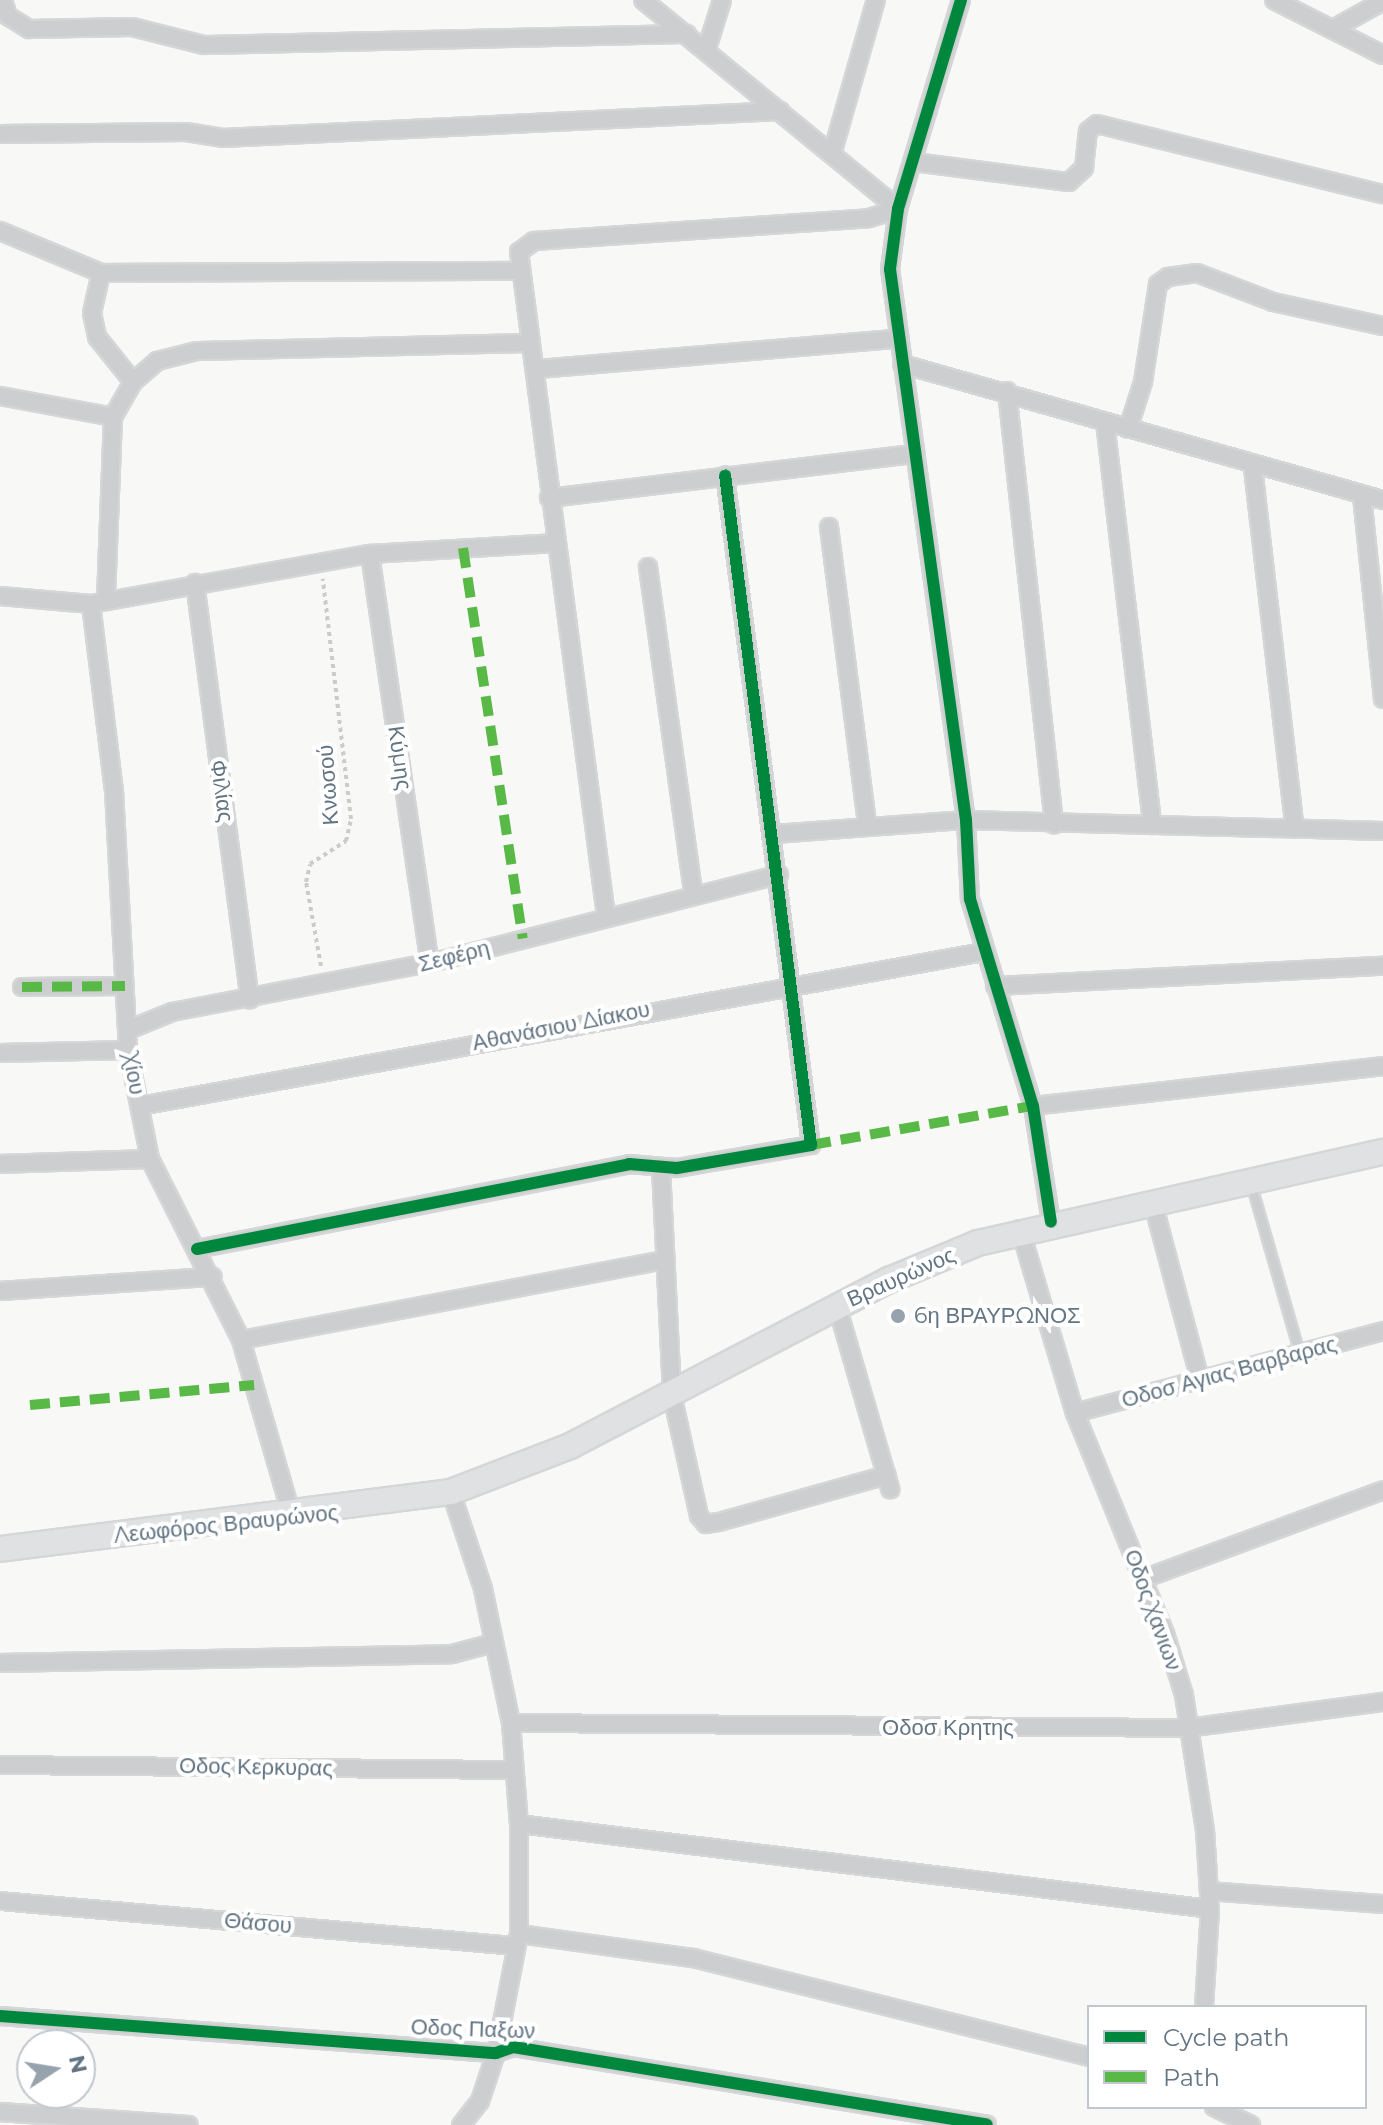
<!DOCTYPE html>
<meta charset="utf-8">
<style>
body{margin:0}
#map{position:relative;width:1383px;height:2125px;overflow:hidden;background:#f8f8f7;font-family:Montserrat,sans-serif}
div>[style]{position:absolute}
.path>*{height:4px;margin-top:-2px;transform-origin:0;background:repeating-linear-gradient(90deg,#cacbcc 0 4px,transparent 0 8px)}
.roads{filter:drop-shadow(2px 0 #d5d6d7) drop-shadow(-2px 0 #d5d6d7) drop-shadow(0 2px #d5d6d7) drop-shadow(0 -2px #d5d6d7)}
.service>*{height:8px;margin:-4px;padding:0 4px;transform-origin:4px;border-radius:4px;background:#cdcecf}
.minor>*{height:16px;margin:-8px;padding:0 8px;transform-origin:8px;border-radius:8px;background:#cdcecf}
.secondary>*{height:24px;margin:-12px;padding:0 12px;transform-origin:12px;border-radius:12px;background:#e0e1e2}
.quiet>*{height:10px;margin-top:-5px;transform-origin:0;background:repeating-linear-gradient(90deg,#58b947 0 20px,transparent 0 30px)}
.cycleway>*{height:12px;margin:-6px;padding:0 6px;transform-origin:6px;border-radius:6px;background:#00873e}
.dots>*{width:22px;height:22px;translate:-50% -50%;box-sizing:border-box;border:4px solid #fff;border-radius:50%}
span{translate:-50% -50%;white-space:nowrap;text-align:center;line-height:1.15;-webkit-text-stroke:8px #fff;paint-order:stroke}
.street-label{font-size:22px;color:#637583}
.poi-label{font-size:22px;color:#637583}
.left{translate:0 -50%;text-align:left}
.legend{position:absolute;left:1087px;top:2005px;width:280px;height:104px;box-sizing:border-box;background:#fff;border:2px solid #c1c8cd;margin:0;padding:10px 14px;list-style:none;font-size:24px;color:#637583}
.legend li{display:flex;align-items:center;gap:16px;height:40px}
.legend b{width:40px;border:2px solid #c1c8cd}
.north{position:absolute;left:16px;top:2029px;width:80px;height:80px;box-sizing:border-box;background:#fff;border:2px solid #c1c8cd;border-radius:50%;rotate:78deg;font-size:22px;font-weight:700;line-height:32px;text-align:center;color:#637583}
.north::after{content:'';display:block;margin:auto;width:28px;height:36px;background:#97a3ac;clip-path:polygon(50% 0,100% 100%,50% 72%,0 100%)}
</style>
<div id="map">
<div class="path">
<div style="left:321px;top:966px;width:85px;rotate:-100.1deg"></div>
<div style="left:306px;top:882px;width:18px;rotate:-77deg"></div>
<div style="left:310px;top:864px;width:43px;rotate:-32.6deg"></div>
<div style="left:346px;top:841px;width:23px;rotate:-77deg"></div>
<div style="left:351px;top:819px;width:242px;rotate:-96.7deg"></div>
</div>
<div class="roads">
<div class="service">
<div style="left:1251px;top:1183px;width:178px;rotate:74deg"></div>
</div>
<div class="minor">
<div style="left:3px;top:0;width:17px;rotate:73deg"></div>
<div style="left:8px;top:16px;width:25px;rotate:32deg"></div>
<div style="left:29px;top:29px;width:103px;rotate:-1.1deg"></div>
<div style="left:132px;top:27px;width:74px;rotate:14deg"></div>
<div style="left:204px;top:45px;width:483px;rotate:-1.3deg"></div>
<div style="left:643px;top:0;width:330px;rotate:39.3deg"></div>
<div style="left:961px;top:0;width:218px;rotate:106.8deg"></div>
<div style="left:898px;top:209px;width:61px;rotate:97.6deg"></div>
<div style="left:890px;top:269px;width:556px;rotate:82.15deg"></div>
<div style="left:966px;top:820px;width:79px;rotate:87.1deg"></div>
<div style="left:970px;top:899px;width:216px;rotate:73.1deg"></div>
<div style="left:1033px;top:1106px;width:117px;rotate:81.2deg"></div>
<div style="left:1274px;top:0;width:122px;rotate:26.8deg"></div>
<div style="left:1333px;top:29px;width:57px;rotate:-29.2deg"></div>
<div style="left:707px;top:48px;width:50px;rotate:-72.6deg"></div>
<div style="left:0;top:134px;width:186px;rotate:-0.6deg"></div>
<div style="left:186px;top:132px;width:37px;rotate:9deg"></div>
<div style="left:223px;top:138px;width:558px;rotate:-2.78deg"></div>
<div style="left:832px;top:154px;width:160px;rotate:-74.1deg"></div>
<div style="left:914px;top:162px;width:156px;rotate:7.4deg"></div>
<div style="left:1069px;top:182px;width:21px;rotate:-43deg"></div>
<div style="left:1084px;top:168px;width:37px;rotate:-84deg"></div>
<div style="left:1088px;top:131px;width:11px;rotate:-38deg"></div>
<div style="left:1097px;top:124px;width:294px;rotate:13.8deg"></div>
<div style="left:0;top:231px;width:109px;rotate:22.6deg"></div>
<div style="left:101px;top:273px;width:420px;rotate:-0.3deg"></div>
<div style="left:101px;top:273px;width:41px;rotate:102.7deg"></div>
<div style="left:92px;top:313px;width:25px;rotate:78deg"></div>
<div style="left:97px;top:337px;width:58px;rotate:51.3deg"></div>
<div style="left:902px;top:364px;width:500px;rotate:15.8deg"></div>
<div style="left:537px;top:369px;width:362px;rotate:-4.8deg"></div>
<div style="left:1007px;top:391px;width:436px;rotate:83.8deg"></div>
<div style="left:0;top:396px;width:115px;rotate:10.5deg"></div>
<div style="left:1105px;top:422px;width:406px;rotate:83.3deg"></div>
<div style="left:1128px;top:429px;width:49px;rotate:-72.3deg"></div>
<div style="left:1143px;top:382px;width:99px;rotate:-81.3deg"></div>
<div style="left:1158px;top:284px;width:12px;rotate:-35deg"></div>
<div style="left:1168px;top:277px;width:29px;rotate:-8deg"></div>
<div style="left:1197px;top:273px;width:81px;rotate:20.9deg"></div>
<div style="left:1273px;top:302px;width:113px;rotate:12.3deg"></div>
<div style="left:1253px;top:468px;width:363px;rotate:83.4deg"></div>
<div style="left:1362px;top:496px;width:204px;rotate:84.1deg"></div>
<div style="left:549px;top:498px;width:369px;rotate:-6.9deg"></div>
<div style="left:829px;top:527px;width:298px;rotate:82.7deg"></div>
<div style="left:370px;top:554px;width:413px;rotate:81.7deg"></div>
<div style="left:648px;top:567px;width:329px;rotate:82.1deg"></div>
<div style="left:195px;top:583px;width:420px;rotate:82.5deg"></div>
<div style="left:0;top:596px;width:91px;rotate:5deg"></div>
<div style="left:91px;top:604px;width:283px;rotate:-10.2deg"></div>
<div style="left:370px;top:554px;width:183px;rotate:-3.4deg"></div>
<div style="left:106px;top:599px;width:182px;rotate:-87.8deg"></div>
<div style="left:113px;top:417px;width:40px;rotate:-60.3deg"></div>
<div style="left:133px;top:382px;width:32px;rotate:-41deg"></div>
<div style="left:157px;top:361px;width:41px;rotate:-14deg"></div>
<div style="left:197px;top:351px;width:333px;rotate:-1.4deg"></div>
<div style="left:91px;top:604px;width:188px;rotate:83deg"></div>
<div style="left:114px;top:791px;width:259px;rotate:86.9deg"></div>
<div style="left:128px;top:1050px;width:111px;rotate:78.6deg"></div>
<div style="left:150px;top:1159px;width:203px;rotate:63.3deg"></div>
<div style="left:241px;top:1340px;width:184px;rotate:73.9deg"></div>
<div style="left:774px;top:834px;width:193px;rotate:-4.2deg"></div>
<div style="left:966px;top:820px;width:417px;rotate:1.5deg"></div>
<div style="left:606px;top:916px;width:670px;rotate:-97.46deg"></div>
<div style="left:519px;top:252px;width:19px;rotate:-36deg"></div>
<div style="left:534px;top:241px;width:336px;rotate:-3.9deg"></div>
<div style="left:869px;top:218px;width:30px;rotate:-17deg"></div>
<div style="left:995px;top:986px;width:389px;rotate:-3deg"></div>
<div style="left:22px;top:987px;width:103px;rotate:-0.6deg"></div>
<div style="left:128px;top:1030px;width:48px;rotate:-22.2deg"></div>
<div style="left:172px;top:1012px;width:263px;rotate:-10.8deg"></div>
<div style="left:430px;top:963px;width:360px;rotate:-14.2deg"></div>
<div style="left:0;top:1053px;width:128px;rotate:-1.3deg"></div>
<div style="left:140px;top:1106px;width:857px;rotate:-10.35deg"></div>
<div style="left:1033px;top:1106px;width:352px;rotate:-6.5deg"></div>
<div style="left:0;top:1164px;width:150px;rotate:-1.9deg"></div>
<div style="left:661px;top:1168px;width:227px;rotate:87.2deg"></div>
<div style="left:672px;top:1395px;width:124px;rotate:77.4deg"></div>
<div style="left:699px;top:1516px;width:11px;rotate:49deg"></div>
<div style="left:706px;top:1524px;width:13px;rotate:-9deg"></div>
<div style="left:719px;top:1522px;width:174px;rotate:-15.6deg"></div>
<div style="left:1153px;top:1203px;width:183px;rotate:75.1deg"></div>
<div style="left:1020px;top:1229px;width:192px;rotate:73.4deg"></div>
<div style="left:1075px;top:1413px;width:238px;rotate:67.8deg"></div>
<div style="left:1165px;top:1633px;width:65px;rotate:73deg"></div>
<div style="left:1184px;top:1695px;width:137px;rotate:81.2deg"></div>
<div style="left:1205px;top:1830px;width:79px;rotate:86.4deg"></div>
<div style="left:1210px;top:1909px;width:98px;rotate:93.5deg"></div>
<div style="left:197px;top:1249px;width:440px;rotate:-11.1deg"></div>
<div style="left:629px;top:1164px;width:48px;rotate:4.8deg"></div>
<div style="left:677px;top:1168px;width:136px;rotate:-9.7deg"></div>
<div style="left:811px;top:1145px;width:675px;rotate:-97.31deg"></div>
<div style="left:0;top:1291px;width:213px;rotate:-3.8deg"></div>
<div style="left:837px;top:1306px;width:191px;rotate:73.8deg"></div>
<div style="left:241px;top:1340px;width:430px;rotate:-10.7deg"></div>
<div style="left:1075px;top:1413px;width:319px;rotate:-14.9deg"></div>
<div style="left:451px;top:1492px;width:102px;rotate:71.7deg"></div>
<div style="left:483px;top:1589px;width:137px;rotate:78.2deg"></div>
<div style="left:511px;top:1723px;width:101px;rotate:85.5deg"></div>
<div style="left:519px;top:1824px;width:110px;rotate:90deg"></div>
<div style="left:519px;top:1934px;width:121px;rotate:100.9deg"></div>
<div style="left:496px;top:2053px;width:51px;rotate:108.4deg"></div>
<div style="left:480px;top:2101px;width:31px;rotate:128deg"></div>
<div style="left:1143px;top:1579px;width:256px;rotate:-20.3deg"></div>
<div style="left:0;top:1663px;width:452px;rotate:-1.1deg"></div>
<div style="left:452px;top:1654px;width:43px;rotate:-14.7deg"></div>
<div style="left:511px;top:1723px;width:676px;rotate:0.42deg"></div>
<div style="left:1187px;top:1728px;width:198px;rotate:-7.6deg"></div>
<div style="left:0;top:1765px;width:512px;rotate:0.56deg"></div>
<div style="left:519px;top:1824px;width:696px;rotate:7.01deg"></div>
<div style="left:1209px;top:1891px;width:174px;rotate:4.3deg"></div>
<div style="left:0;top:1901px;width:517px;rotate:4.99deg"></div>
<div style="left:519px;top:1934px;width:176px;rotate:7.9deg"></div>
<div style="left:693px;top:1958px;width:408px;rotate:14deg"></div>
<div style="left:0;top:2016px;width:497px;rotate:4.3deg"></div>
<div style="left:496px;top:2053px;width:18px;rotate:-19deg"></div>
<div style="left:513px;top:2047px;width:480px;rotate:9.3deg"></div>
<div style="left:1214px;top:2107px;width:41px;rotate:25.9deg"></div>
<div style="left:0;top:2112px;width:189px;rotate:3.9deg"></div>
</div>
<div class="secondary">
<div style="left:0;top:1549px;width:455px;rotate:-7.2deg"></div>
<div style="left:451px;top:1492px;width:128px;rotate:-21.1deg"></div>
<div style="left:570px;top:1446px;width:360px;rotate:-27.5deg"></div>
<div style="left:889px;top:1280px;width:96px;rotate:-22.6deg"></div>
<div style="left:978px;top:1243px;width:415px;rotate:-12.7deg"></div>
</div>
</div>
<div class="quiet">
<div style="left:463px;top:548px;width:395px;rotate:81.3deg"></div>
<div style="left:22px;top:987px;width:103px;rotate:-0.6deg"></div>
<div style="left:811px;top:1145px;width:225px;rotate:-10deg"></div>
<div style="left:30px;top:1405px;width:225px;rotate:-5.1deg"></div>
</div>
<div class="cycleway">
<div style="left:961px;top:0;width:218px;rotate:106.8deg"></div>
<div style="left:898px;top:209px;width:61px;rotate:97.6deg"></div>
<div style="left:890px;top:269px;width:556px;rotate:82.15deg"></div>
<div style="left:966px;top:820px;width:79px;rotate:87.1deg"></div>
<div style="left:970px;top:899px;width:216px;rotate:73.1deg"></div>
<div style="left:1033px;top:1106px;width:117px;rotate:81.2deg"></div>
<div style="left:197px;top:1249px;width:440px;rotate:-11.1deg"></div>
<div style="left:629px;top:1164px;width:48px;rotate:4.8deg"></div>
<div style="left:677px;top:1168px;width:136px;rotate:-9.7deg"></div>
<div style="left:811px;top:1145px;width:675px;rotate:-97.31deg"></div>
<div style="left:0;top:2016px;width:497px;rotate:4.3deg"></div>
<div style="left:496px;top:2053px;width:18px;rotate:-19deg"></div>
<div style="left:513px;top:2047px;width:480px;rotate:9.3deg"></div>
</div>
<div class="dots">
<div style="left:898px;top:1316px;background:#97a3ac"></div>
</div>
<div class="street-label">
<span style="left:400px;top:758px;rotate:82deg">Κύμης</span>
<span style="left:328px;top:785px;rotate:-94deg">Κνωσού</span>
<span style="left:222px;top:791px;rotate:82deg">Φιλίας</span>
<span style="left:454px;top:956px;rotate:-14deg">Σεφέρη</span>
<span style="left:561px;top:1026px;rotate:-11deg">Αθανάσιου Δίακου</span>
<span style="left:134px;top:1074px;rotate:80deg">Χίου</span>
<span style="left:901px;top:1277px;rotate:-24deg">Βραυρώνος</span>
<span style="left:1229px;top:1372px;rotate:-15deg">Οδοσ Αγιας Βαρβαρας</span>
<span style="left:226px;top:1524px;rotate:-6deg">Λεωφόρος Βραυρώνος</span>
<span style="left:1153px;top:1610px;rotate:70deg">Οδος Χανιων</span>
<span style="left:948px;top:1728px">Οδοσ Κρητης</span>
<span style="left:256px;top:1767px;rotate:1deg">Οδος Κερκυρας</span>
<span style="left:258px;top:1923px;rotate:5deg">Θάσου</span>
<span style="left:473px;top:2029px;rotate:2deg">Οδος Παξων</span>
</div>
<div class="poi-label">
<span class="left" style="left:914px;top:1316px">6η ΒΡΑΥΡΩΝΟΣ</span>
</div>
<ul class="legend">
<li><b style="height:10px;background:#00873e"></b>Cycle path</li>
<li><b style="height:10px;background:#58b947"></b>Path</li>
</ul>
<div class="north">N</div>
</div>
